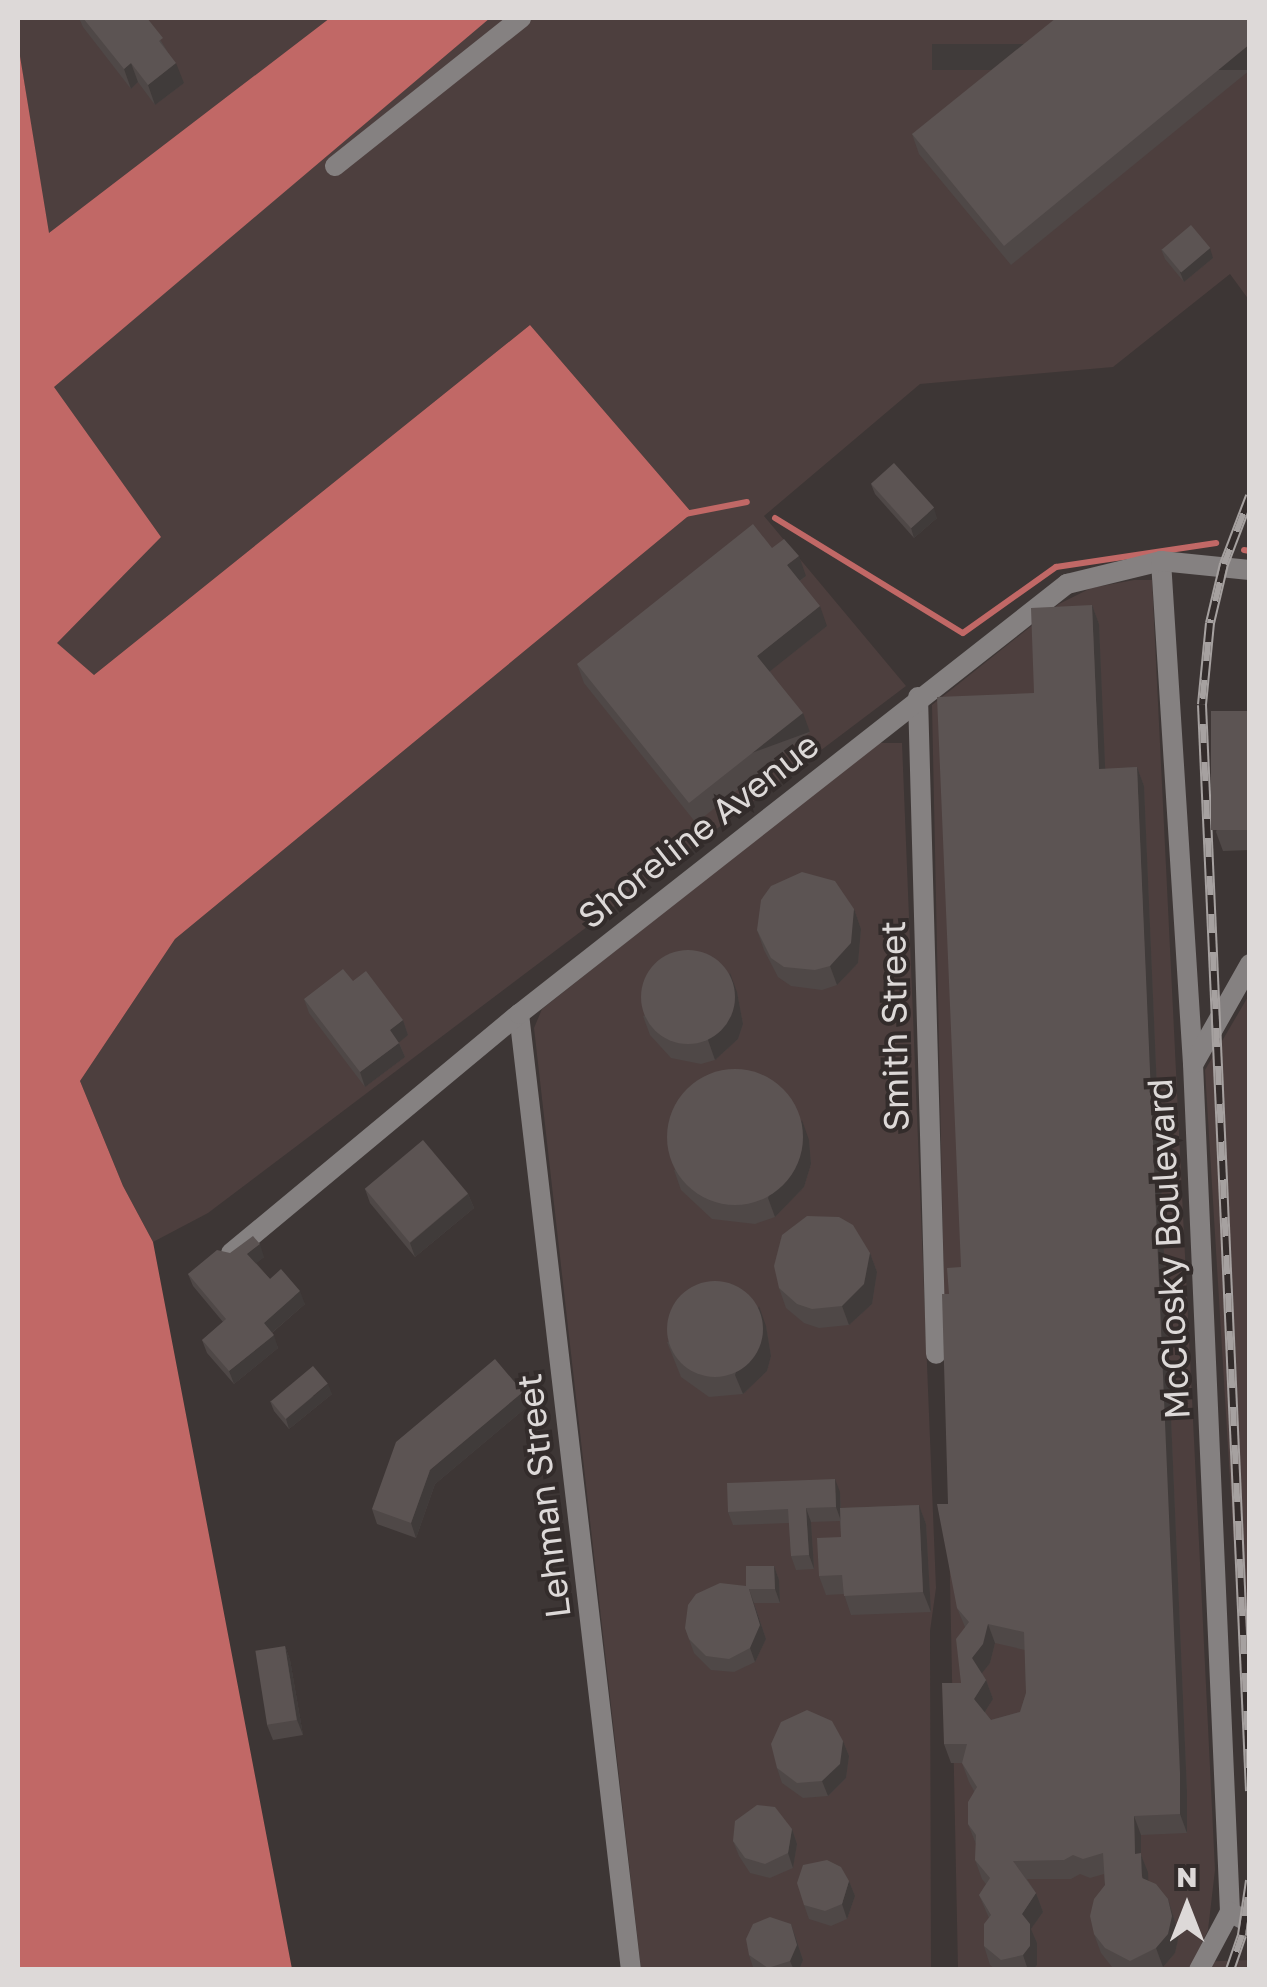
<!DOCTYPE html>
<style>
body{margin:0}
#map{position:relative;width:1267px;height:1987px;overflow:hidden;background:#3d3635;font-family:"Golos Text",sans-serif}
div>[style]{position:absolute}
.built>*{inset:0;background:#4d3f3e}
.water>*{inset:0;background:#c16866}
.stream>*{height:6px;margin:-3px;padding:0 3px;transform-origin:3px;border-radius:3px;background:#c16866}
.minor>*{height:20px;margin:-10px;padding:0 10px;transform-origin:10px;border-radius:10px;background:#858181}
.rail>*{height:10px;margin-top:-5px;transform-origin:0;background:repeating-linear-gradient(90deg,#332c2b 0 19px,#a6a1a0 0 38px);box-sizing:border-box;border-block:2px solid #a6a1a0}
.wall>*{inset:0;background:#4f4847}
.shaded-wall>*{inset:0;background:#403b3a;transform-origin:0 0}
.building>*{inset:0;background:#5c5453;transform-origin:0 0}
.round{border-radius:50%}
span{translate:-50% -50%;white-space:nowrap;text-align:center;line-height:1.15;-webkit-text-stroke:8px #332c2b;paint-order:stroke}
.street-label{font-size:35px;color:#ddd9d8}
.frame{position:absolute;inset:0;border:20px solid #ddd9d8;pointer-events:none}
.north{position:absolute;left:1137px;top:1857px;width:100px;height:100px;-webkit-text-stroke:8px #332c2b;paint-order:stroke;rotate:0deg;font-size:28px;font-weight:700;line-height:40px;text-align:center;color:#ddd9d8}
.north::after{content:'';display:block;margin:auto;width:35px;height:45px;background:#ddd9d8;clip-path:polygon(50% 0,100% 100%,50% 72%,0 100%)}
</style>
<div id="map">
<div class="built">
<div style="clip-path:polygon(18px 18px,1249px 18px,1249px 300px,1230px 274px,1113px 367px,920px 384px,764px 516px,906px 686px,208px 1213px,153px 1242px,123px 1186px,80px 1081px,175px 939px,692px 513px,530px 325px,94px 675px,56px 643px,161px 537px,53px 387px,48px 233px,18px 44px)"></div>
<div style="clip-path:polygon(1134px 580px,1152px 580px,1215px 1870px,1208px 1930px,1193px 1962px,1249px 1960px,1249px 1969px,958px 1969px,932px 705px,1059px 604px,1091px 588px)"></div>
<div style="clip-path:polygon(877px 743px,902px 743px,936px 1588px,930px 1631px,931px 1969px,641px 1969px,534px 1028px,542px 1009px)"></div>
<div style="clip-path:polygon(1249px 995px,1249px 1791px,1205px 1070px)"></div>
</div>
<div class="water">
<div style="clip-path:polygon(330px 18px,490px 18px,54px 387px,161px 537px,57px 643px,94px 675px,530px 325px,692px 513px,175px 939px,80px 1081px,123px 1186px,153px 1242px,292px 1969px,18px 1969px,18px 44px,49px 233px)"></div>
</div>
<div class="stream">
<div style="left:685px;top:514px;width:63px;rotate:-11deg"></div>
<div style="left:775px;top:518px;width:220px;rotate:31.5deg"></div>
<div style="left:963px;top:633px;width:114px;rotate:-35.4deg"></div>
<div style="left:1056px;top:567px;width:162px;rotate:-8.5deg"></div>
<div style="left:1244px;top:550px;width:6px;rotate:9deg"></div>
</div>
<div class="minor">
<div style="left:335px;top:166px;width:238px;rotate:-38.5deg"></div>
<div style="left:1161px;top:561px;width:504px;rotate:86.36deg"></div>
<div style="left:1193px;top:1064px;width:849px;rotate:87.5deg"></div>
<div style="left:918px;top:697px;width:657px;rotate:88.43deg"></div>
<div style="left:519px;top:1014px;width:963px;rotate:83.32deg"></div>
<div style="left:1194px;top:1063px;width:114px;rotate:-60.5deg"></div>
<div style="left:231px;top:1253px;width:374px;rotate:-39.7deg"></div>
<div style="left:519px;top:1014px;width:697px;rotate:-38.12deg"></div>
<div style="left:1067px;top:584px;width:97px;rotate:-13.7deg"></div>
<div style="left:1161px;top:561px;width:89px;rotate:5.8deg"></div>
<div style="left:1230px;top:1912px;width:23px;rotate:29deg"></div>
<div style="left:1199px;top:1970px;width:66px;rotate:-61.9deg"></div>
</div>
<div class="rail">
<div style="left:1250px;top:496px;width:73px;rotate:110.9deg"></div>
<div style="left:1224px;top:564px;width:61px;rotate:103.3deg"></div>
<div style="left:1210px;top:623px;width:82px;rotate:95.6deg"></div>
<div style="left:1202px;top:705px;width:1087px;rotate:87.47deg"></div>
<div style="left:1230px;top:1970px;width:37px;rotate:-71deg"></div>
<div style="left:1242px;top:1935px;width:55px;rotate:-81.6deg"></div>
</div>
<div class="wall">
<div style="clip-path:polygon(79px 18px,147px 18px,169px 54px,184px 83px,155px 105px,138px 82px,131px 89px,83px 27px)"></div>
<div style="clip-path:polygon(1250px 18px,1250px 70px,1011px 265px,919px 154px,912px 134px)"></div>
<div style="clip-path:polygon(1161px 249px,1213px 258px,1184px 282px,1165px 259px)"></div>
<div style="clip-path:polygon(871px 484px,937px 518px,914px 538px,875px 494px)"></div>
<div style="clip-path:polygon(772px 548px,806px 576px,800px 581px,827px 626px,770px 671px,810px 732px,696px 823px,584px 683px,577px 664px)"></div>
<div style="clip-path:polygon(evenodd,1092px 605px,1099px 624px,1105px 769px,1137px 767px,1144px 786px,1187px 1792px,1187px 1833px,1141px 1835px,1141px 1855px,1148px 1872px,1148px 1881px,1168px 1899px,1179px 1935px,1175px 1953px,1163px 1967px,1159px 1970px,1116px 1970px,1112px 1967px,1101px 1953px,1094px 1934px,1105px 1885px,1104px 1874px,1090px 1878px,1080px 1874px,1071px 1879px,1027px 1879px,1036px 1893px,1043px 1912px,1031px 1929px,1037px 1943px,1037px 1965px,1033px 1970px,996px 1970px,990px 1965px,984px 1946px,989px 1918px,979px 1895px,986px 1884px,982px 1879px,975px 1860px,976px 1844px,968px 1824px,974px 1791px,969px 1782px,962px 1763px,951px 1763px,944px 1744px,961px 1683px,965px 1627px,957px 1608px,948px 1504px,949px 1294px,961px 1267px,1034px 693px,1092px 605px,995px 1643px,1025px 1650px,1026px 1693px,1020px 1712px,991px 1720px,985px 1712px,993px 1699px,986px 1680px,982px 1673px,990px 1663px,995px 1643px)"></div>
<div style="clip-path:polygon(1250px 711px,1250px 850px,1223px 851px,1216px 832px)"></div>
<div style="clip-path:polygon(854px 909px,861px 929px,858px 963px,837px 985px,822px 990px,791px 986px,778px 977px,764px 950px,757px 930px)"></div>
<div style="clip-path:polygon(353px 981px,403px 1020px,408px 1035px,399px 1042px,405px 1057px,365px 1087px,309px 1013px,304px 999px)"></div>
<div style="clip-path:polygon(737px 992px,743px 1024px,738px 1039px,715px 1060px,701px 1064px,671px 1058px,650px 1035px,643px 1016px)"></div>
<div style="clip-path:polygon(809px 1140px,811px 1164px,804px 1187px,775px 1217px,755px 1224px,712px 1219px,681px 1190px,674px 1170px)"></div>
<div style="clip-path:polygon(365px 1189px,468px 1194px,474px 1208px,415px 1257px,370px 1203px)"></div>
<div style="clip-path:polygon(230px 1253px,264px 1257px,256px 1263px,270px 1279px,305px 1304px,272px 1333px,278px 1348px,234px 1384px,207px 1353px,202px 1340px,223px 1322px,193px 1286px,188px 1274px)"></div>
<div style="clip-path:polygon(870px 1253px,877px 1272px,872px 1304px,849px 1325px,819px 1328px,804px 1323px,786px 1308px,779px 1288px)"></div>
<div style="clip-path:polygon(766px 1326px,771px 1356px,767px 1371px,743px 1394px,709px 1397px,681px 1377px,667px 1342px)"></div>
<div style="clip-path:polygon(332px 1394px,289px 1429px,274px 1411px,270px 1401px)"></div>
<div style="clip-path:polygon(528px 1406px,435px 1484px,416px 1538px,377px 1524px,372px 1509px)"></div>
<div style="clip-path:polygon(840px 1492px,841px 1508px,919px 1505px,926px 1524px,931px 1612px,851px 1615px,844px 1594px,826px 1595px,819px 1576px,841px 1537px,840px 1521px,811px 1522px,814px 1569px,796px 1570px,791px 1556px,789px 1523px,733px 1525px,728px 1512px)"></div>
<div style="clip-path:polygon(774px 1566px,779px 1580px,780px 1603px,754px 1603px,766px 1639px,755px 1662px,734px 1672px,711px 1670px,694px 1653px,685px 1628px)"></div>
<div style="clip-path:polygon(285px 1646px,290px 1660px,303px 1735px,273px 1740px,267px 1725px)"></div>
<div style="clip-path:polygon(843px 1741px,849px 1756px,846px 1778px,828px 1796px,803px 1798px,782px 1783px,777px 1768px)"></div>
<div style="clip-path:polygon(792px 1829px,797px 1844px,793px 1868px,770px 1878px,750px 1873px,739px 1856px,733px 1841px)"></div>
<div style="clip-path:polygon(849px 1881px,855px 1896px,847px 1919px,831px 1926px,809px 1919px,804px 1905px)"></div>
<div style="clip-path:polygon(791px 1924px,803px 1960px,799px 1970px,754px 1970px,749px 1955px)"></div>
</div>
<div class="shaded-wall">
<div style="left:1250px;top:44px;width:26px;height:318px;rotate:90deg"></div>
<div style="clip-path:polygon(131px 63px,138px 82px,131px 89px,124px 69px)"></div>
<div style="clip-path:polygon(176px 63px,184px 83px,155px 105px,148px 85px)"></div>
<div style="clip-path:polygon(1210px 248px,1213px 258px,1184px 282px,1180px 272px)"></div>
<div style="clip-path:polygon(934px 508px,937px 518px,914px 538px,911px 528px)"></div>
<div style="clip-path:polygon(799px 556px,806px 576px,794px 585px,787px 565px)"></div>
<div style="clip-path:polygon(1092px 605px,1099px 624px,1106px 788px,1099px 769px)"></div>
<div style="clip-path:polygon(820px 606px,827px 626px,764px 676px,757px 656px)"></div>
<div style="left:803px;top:713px;width:20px;height:145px;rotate:70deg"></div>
<div style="clip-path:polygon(1137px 767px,1144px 786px,1187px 1792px,1187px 1833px,1180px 1814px)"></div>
<div style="clip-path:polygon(854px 909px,861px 929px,858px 963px,837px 985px,830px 966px)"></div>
<div style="clip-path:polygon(730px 973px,737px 992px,743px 1024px,738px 1039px,715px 1060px,708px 1040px)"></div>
<div style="clip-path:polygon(403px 1020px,408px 1035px,396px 1045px,390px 1030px)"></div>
<div style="clip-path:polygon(399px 1043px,405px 1057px,365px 1087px,360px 1072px)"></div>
<div style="clip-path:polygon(802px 1120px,809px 1140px,811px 1164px,804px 1187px,775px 1217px,768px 1198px)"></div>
<div style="clip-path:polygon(468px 1194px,474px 1208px,415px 1257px,410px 1243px)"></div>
<div style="clip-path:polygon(260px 1244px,264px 1257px,252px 1267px,247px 1254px)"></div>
<div style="clip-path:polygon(870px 1253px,877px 1272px,872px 1304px,849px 1325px,842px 1306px)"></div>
<div style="clip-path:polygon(300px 1291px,305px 1304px,268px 1336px,264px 1323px)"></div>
<div style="clip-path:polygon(759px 1306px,766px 1326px,771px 1356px,767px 1371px,743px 1394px,735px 1375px)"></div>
<div style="clip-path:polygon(274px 1335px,278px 1348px,234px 1384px,229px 1371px)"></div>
<div style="clip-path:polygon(328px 1384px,332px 1394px,289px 1429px,286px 1419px)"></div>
<div style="clip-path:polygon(523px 1392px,528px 1406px,435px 1484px,416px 1538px,411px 1523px,430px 1470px)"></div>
<div style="clip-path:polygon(835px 1479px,840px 1492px,841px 1521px,836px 1507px)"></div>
<div style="clip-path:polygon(919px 1505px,926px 1524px,931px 1612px,923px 1592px)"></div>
<div style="clip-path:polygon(806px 1508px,811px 1522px,814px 1569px,809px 1555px)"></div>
<div style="clip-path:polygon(774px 1566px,779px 1580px,780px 1603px,775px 1589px)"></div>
<div style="clip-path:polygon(749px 1589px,766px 1639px,755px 1662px,750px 1648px)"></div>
<div style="clip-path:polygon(988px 1624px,995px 1643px,990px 1663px,979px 1677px,972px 1658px)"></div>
<div style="clip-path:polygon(285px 1646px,290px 1660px,303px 1735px,297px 1720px)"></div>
<div style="clip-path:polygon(986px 1680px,993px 1699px,981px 1718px,974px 1699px)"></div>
<div style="clip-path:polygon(843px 1741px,849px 1756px,846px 1778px,828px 1796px,822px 1781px)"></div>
<div style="clip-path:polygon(1134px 1816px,1141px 1835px,1141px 1855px,1148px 1872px,1149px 1897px,1135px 1854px)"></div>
<div style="clip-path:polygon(792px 1829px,797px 1844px,793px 1868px,788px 1853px)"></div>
<div style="clip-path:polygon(849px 1881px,855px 1896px,847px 1919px,842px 1904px)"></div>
<div style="clip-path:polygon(1036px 1893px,1043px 1912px,1031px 1929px,1037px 1943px,1037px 1965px,1033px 1970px,1028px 1970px,1023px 1955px,1022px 1914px)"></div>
<div style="clip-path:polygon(1168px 1899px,1179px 1935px,1175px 1953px,1163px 1967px,1156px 1948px)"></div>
<div style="clip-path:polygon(791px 1924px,803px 1960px,799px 1970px,794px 1970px,790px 1961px)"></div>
</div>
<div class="building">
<div style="clip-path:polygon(83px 18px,147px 18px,163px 38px,159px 41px,176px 63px,148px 85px,131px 63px,124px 69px)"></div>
<div style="clip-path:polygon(1056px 18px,1250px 18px,1250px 44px,1004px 246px,912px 134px)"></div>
<div style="left:1191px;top:225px;width:30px;height:38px;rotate:50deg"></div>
<div style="left:894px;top:463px;width:60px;height:31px;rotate:48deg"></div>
<div style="clip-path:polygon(753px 524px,772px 548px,784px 539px,799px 556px,787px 565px,820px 606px,757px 656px,803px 713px,689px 803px,577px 664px)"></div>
<div style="clip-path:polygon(evenodd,1092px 605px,1099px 769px,1137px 767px,1180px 1773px,1180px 1814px,1134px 1816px,1135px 1854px,1141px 1853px,1142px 1878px,1156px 1884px,1168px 1899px,1172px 1916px,1168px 1934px,1156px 1948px,1130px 1961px,1105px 1948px,1094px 1934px,1090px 1916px,1094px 1899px,1105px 1885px,1103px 1853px,1083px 1859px,1073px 1855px,1064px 1860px,1013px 1861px,1036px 1893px,1022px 1914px,1030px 1924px,1030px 1946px,1023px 1955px,1001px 1960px,984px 1946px,984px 1924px,991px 1915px,979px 1895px,990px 1878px,975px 1860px,976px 1835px,968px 1824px,968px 1802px,977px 1787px,962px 1763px,967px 1744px,944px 1744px,942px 1683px,961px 1683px,956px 1639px,969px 1622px,957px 1608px,937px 1504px,948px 1504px,942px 1294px,949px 1294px,947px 1268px,961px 1267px,937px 697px,1034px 693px,1031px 608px,1092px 605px,988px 1624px,1024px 1632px,1026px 1693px,1020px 1712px,991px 1720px,974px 1699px,986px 1680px,972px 1658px,983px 1644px,988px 1624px)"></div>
<div style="left:1250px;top:711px;width:119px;height:39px;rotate:90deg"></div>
<div style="clip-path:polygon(802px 872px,835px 881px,854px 909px,851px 943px,830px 966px,815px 970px,784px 967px,771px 958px,757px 930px,761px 900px,771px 886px)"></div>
<div class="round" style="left:641px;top:950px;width:94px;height:94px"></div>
<div style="clip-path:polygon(343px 969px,353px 981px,366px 971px,403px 1020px,390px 1030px,399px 1043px,360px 1072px,304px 999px)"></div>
<div class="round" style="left:667px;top:1069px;width:136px;height:136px"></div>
<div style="left:423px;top:1140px;width:70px;height:76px;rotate:50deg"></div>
<div style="clip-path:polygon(807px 1216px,839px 1217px,853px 1225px,870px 1253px,864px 1284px,842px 1306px,812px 1309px,797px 1304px,779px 1288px,774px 1266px,782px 1235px)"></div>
<div style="clip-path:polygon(253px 1236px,260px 1244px,247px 1254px,270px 1279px,281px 1269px,300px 1291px,264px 1323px,274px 1335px,229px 1371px,202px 1340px,226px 1319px,188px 1274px,217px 1250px,230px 1253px)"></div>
<div class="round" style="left:667px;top:1281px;width:96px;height:96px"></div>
<div style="clip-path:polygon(495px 1359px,523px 1392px,430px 1470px,411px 1523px,372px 1509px,396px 1442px)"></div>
<div style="left:313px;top:1366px;width:23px;height:55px;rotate:50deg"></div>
<div style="clip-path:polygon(835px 1479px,836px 1507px,806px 1508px,809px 1555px,791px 1556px,788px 1509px,728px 1512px,727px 1483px)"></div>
<div style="clip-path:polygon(919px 1505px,923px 1592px,844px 1596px,842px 1575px,819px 1576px,817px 1538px,841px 1537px,840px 1508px)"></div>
<div style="clip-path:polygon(746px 1566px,774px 1566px,775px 1589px,749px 1589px,760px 1625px,750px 1648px,729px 1659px,706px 1656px,689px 1639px,685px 1628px,688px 1605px,696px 1594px,720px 1583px,746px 1586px)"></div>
<div style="left:285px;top:1646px;width:75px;height:30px;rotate:81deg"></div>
<div style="clip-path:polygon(807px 1710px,832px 1721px,843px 1741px,840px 1764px,822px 1781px,797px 1783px,777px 1768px,771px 1744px,781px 1722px)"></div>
<div style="clip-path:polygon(757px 1805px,775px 1807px,792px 1829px,788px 1853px,765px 1864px,745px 1858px,733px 1841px,735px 1821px)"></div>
<div style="clip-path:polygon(827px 1860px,841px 1867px,849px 1881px,842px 1904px,825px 1911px,804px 1905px,797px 1883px,803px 1865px)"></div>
<div style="clip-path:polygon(770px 1917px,791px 1924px,797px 1945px,790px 1961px,768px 1968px,749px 1955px,746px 1939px,753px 1924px)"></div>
</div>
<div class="street-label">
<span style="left:698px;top:830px;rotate:-38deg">Shoreline Avenue</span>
<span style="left:894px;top:1026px;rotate:-91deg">Smith Street</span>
<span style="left:1168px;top:1249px;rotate:-93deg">McClosky Boulevard</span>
<span style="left:543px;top:1496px;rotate:-97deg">Lehman Street</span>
</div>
<div class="frame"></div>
<div class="north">N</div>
</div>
